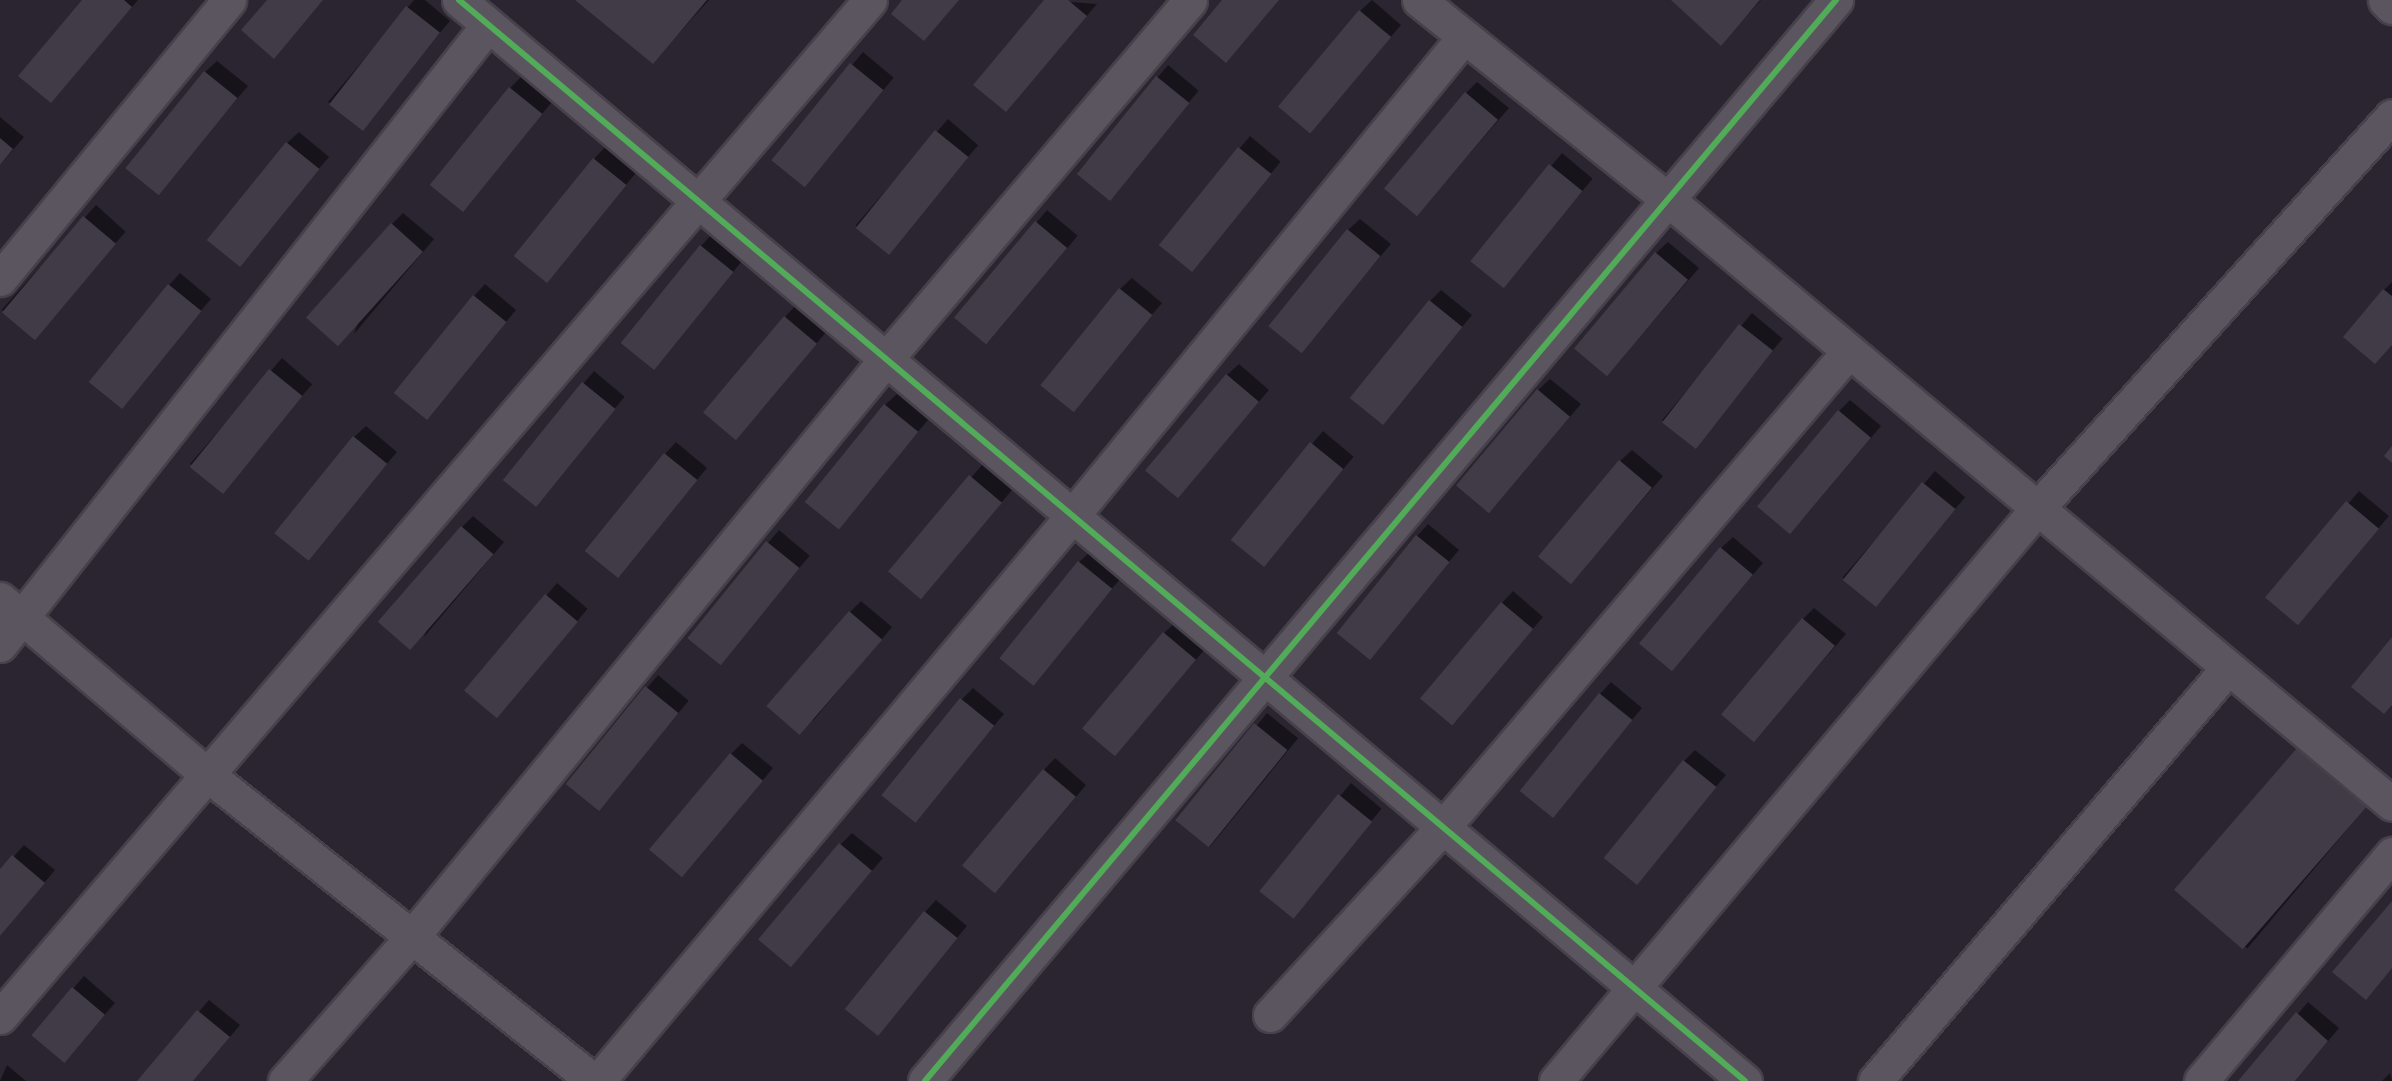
<!DOCTYPE html>
<style>
body{margin:0}
#map{position:relative;width:2392px;height:1081px;overflow:hidden;background:#2b2531;font-family:Figtree,sans-serif}
div>[style]{position:absolute}
.shadow>*{inset:0;background:#0007;transform-origin:0 0}
.building>*{inset:0;background:#403b46;transform-origin:0 0}
.roads{filter:drop-shadow(2px 0 #46414a) drop-shadow(-2px 0 #46414a) drop-shadow(0 2px #46414a) drop-shadow(0 -2px #46414a)}
.minor>*{height:33px;margin:-16.5px;padding:0 16.5px;transform-origin:16.5px;border-radius:16.5px;background:#5b5560}
.cycleway>*{height:6px;margin:-3px;padding:0 3px;transform-origin:3px;border-radius:3px;background:#51ab58}
span{translate:-50% -50%;white-space:nowrap;text-align:center;line-height:1.15;-webkit-text-stroke:5px #23192b;paint-order:stroke}
</style>
<div id="map">
<div class="shadow">
<div style="clip-path:polygon(84px 0,138px 0,51px 101px)"></div>
<div style="clip-path:polygon(414px 0,425px 0,450px 21px,358px 127px,328px 102px)"></div>
<div style="clip-path:polygon(577px 0,709px 0,653px 62px)"></div>
<div style="clip-path:polygon(1045px 0,1097px 4px,1006px 110px)"></div>
<div style="clip-path:polygon(1372px 0,1401px 25px,1310px 131px,1360px 11px)"></div>
<div style="clip-path:polygon(1673px 0,1761px 0,1721px 44px)"></div>
<div style="left:863px;top:52px;width:40px;height:140px;rotate:40deg"></div>
<div style="clip-path:polygon(217px 61px,248px 86px,156px 193px,205px 72px)"></div>
<div style="left:1168px;top:65px;width:40px;height:140px;rotate:40deg"></div>
<div style="clip-path:polygon(521px 77px,552px 102px,472px 197px,510px 88px)"></div>
<div style="clip-path:polygon(1477px 82px,1509px 108px,1418px 214px,1466px 93px)"></div>
<div style="clip-path:polygon(0 117px,24px 137px,0 165px)"></div>
<div style="left:948px;top:119px;width:40px;height:141px;rotate:41deg"></div>
<div style="clip-path:polygon(299px 132px,329px 157px,238px 263px,287px 143px)"></div>
<div style="left:1250px;top:136px;width:40px;height:140px;rotate:40deg"></div>
<div style="clip-path:polygon(605px 147px,636px 173px,545px 280px,594px 159px)"></div>
<div style="left:1562px;top:153px;width:40px;height:140px;rotate:40deg"></div>
<div style="left:96px;top:205px;width:40px;height:141px;rotate:42deg"></div>
<div style="left:1047px;top:210px;width:40px;height:140px;rotate:40deg"></div>
<div style="clip-path:polygon(403px 213px,434px 239px,354px 334px,392px 224px)"></div>
<div style="clip-path:polygon(1360px 219px,1391px 244px,1299px 351px,1348px 230px)"></div>
<div style="clip-path:polygon(712px 234px,743px 260px,663px 355px,701px 246px)"></div>
<div style="clip-path:polygon(1668px 242px,1699px 268px,1607px 375px,1656px 253px)"></div>
<div style="clip-path:polygon(180px 273px,211px 299px,119px 405px,169px 285px)"></div>
<div style="clip-path:polygon(1132px 278px,1162px 303px,1071px 410px,1120px 289px)"></div>
<div style="clip-path:polygon(2392px 282px,2392px 345px,2345px 336px,2384px 290px)"></div>
<div style="clip-path:polygon(485px 284px,516px 310px,436px 405px,474px 296px)"></div>
<div style="clip-path:polygon(1441px 290px,1472px 315px,1393px 411px,1430px 301px)"></div>
<div style="clip-path:polygon(796px 305px,827px 331px,747px 426px,785px 317px)"></div>
<div style="left:1752px;top:313px;width:40px;height:140px;rotate:40deg"></div>
<div style="left:282px;top:358px;width:40px;height:140px;rotate:41deg"></div>
<div style="clip-path:polygon(1239px 364px,1269px 390px,1178px 496px,1227px 375px)"></div>
<div style="left:594px;top:371px;width:40px;height:140px;rotate:40deg"></div>
<div style="clip-path:polygon(1550px 379px,1581px 404px,1489px 511px,1538px 390px)"></div>
<div style="clip-path:polygon(897px 394px,928px 420px,848px 514px,885px 405px)"></div>
<div style="clip-path:polygon(1850px 400px,1881px 426px,1801px 521px,1839px 411px)"></div>
<div style="clip-path:polygon(366px 426px,397px 452px,306px 558px,354px 437px)"></div>
<div style="left:1323px;top:431px;width:40px;height:141px;rotate:40deg"></div>
<div style="clip-path:polygon(676px 442px,707px 468px,627px 563px,665px 454px)"></div>
<div style="clip-path:polygon(1632px 450px,1663px 476px,1571px 582px,1620px 461px)"></div>
<div style="clip-path:polygon(982px 465px,1012px 490px,932px 585px,890px 571px)"></div>
<div style="left:1935px;top:471px;width:40px;height:141px;rotate:41deg"></div>
<div style="left:2359px;top:491px;width:39px;height:140px;rotate:40deg"></div>
<div style="clip-path:polygon(473px 516px,504px 542px,424px 637px,462px 527px)"></div>
<div style="clip-path:polygon(1428px 524px,1459px 550px,1368px 656px,1417px 536px)"></div>
<div style="left:779px;top:530px;width:40px;height:140px;rotate:40deg"></div>
<div style="clip-path:polygon(1733px 537px,1763px 563px,1683px 657px,1721px 548px)"></div>
<div style="clip-path:polygon(1091px 551px,1122px 577px,1031px 683px,1079px 562px)"></div>
<div style="left:557px;top:583px;width:40px;height:140px;rotate:40deg"></div>
<div style="clip-path:polygon(1513px 591px,1543px 617px,1452px 723px,1502px 603px)"></div>
<div style="clip-path:polygon(861px 601px,892px 627px,812px 722px,850px 612px)"></div>
<div style="clip-path:polygon(1814px 608px,1846px 634px,1754px 740px,1803px 619px)"></div>
<div style="clip-path:polygon(1176px 622px,1206px 648px,1115px 754px,1164px 633px)"></div>
<div style="left:658px;top:675px;width:40px;height:141px;rotate:40deg"></div>
<div style="clip-path:polygon(1611px 682px,1642px 708px,1562px 803px,1600px 694px)"></div>
<div style="clip-path:polygon(973px 688px,1004px 714px,913px 820px,962px 699px)"></div>
<div style="left:1267px;top:713px;width:40px;height:140px;rotate:39deg"></div>
<div style="left:2315px;top:731px;width:88px;height:210px;rotate:40deg"></div>
<div style="clip-path:polygon(742px 743px,773px 768px,693px 864px,731px 754px)"></div>
<div style="clip-path:polygon(1695px 750px,1726px 775px,1635px 881px,1684px 761px)"></div>
<div style="clip-path:polygon(1055px 758px,1086px 785px,1006px 880px,1044px 770px)"></div>
<div style="left:1351px;top:783px;width:40px;height:140px;rotate:40deg"></div>
<div style="clip-path:polygon(852px 833px,883px 858px,791px 965px,841px 844px)"></div>
<div style="clip-path:polygon(24px 845px,55px 870px,0 936px,0 872px)"></div>
<div style="clip-path:polygon(936px 900px,967px 926px,887px 1021px,925px 912px)"></div>
<div style="left:84px;top:976px;width:41px;height:78px;rotate:41deg"></div>
<div style="clip-path:polygon(209px 1000px,240px 1025px,193px 1081px,139px 1081px)"></div>
<div style="clip-path:polygon(2308px 1002px,2339px 1028px,2295px 1081px,2240px 1081px)"></div>
<div style="clip-path:polygon(7px 1065px,26px 1081px,0 1081px)"></div>
<div style="clip-path:polygon(2390px 1073px,2392px 1081px,2382px 1081px)"></div>
</div>
<div class="building">
<div style="clip-path:polygon(82px 0,124px 0,132px 7px,51px 103px,18px 76px)"></div>
<div style="clip-path:polygon(267px 0,323px 0,274px 59px,241px 30px)"></div>
<div style="clip-path:polygon(575px 0,707px 0,653px 64px)"></div>
<div style="clip-path:polygon(902px 0,959px 0,924px 41px,891px 14px)"></div>
<div style="clip-path:polygon(1044px 0,1068px 0,1087px 16px,1006px 112px,973px 85px)"></div>
<div style="clip-path:polygon(1222px 0,1279px 0,1226px 63px,1193px 35px)"></div>
<div style="clip-path:polygon(1671px 0,1760px 0,1721px 46px)"></div>
<div style="left:406px;top:6px;width:43px;height:125px;rotate:38deg"></div>
<div style="left:1359px;top:10px;width:42px;height:126px;rotate:40deg"></div>
<div style="left:850px;top:63px;width:43px;height:125px;rotate:39deg"></div>
<div style="left:204px;top:71px;width:43px;height:125px;rotate:39deg"></div>
<div style="left:1156px;top:76px;width:43px;height:126px;rotate:39deg"></div>
<div style="left:509px;top:87px;width:43px;height:126px;rotate:39deg"></div>
<div style="left:1465px;top:92px;width:43px;height:126px;rotate:40deg"></div>
<div style="left:935px;top:130px;width:43px;height:126px;rotate:39deg"></div>
<div style="clip-path:polygon(0 138px,13px 149px,0 165px)"></div>
<div style="left:286px;top:142px;width:43px;height:126px;rotate:39deg"></div>
<div style="left:1238px;top:147px;width:43px;height:126px;rotate:39deg"></div>
<div style="left:593px;top:158px;width:43px;height:126px;rotate:39deg"></div>
<div style="left:1549px;top:164px;width:43px;height:125px;rotate:39deg"></div>
<div style="left:83px;top:216px;width:43px;height:126px;rotate:40deg"></div>
<div style="left:1035px;top:221px;width:42px;height:126px;rotate:40deg"></div>
<div style="left:391px;top:223px;width:43px;height:127px;rotate:42deg"></div>
<div style="left:1347px;top:229px;width:43px;height:125px;rotate:39deg"></div>
<div style="left:700px;top:245px;width:43px;height:126px;rotate:39deg"></div>
<div style="left:1655px;top:252px;width:43px;height:126px;rotate:40deg"></div>
<div style="left:168px;top:284px;width:43px;height:126px;rotate:39deg"></div>
<div style="left:1119px;top:288px;width:43px;height:125px;rotate:39deg"></div>
<div style="clip-path:polygon(2383px 289px,2392px 296px,2392px 345px,2375px 364px,2343px 337px)"></div>
<div style="left:473px;top:295px;width:43px;height:126px;rotate:39deg"></div>
<div style="left:1429px;top:300px;width:43px;height:126px;rotate:39deg"></div>
<div style="left:784px;top:316px;width:43px;height:126px;rotate:40deg"></div>
<div style="left:1739px;top:324px;width:43px;height:125px;rotate:38deg"></div>
<div style="left:269px;top:369px;width:43px;height:126px;rotate:39deg"></div>
<div style="left:1226px;top:374px;width:43px;height:126px;rotate:40deg"></div>
<div style="left:582px;top:382px;width:43px;height:126px;rotate:39deg"></div>
<div style="left:1537px;top:389px;width:43px;height:126px;rotate:40deg"></div>
<div style="left:884px;top:404px;width:44px;height:126px;rotate:39deg"></div>
<div style="left:1838px;top:410px;width:43px;height:126px;rotate:40deg"></div>
<div style="left:353px;top:436px;width:44px;height:125px;rotate:39deg"></div>
<div style="left:1310px;top:442px;width:43px;height:126px;rotate:39deg"></div>
<div style="clip-path:polygon(2392px 446px,2392px 463px,2384px 456px)"></div>
<div style="left:664px;top:453px;width:43px;height:126px;rotate:39deg"></div>
<div style="left:1619px;top:460px;width:43px;height:126px;rotate:40deg"></div>
<div style="left:969px;top:475px;width:43px;height:126px;rotate:40deg"></div>
<div style="left:1922px;top:482px;width:43px;height:126px;rotate:39deg"></div>
<div style="left:2346px;top:501px;width:43px;height:126px;rotate:40deg"></div>
<div style="left:461px;top:526px;width:43px;height:127px;rotate:41deg"></div>
<div style="left:1416px;top:535px;width:43px;height:126px;rotate:39deg"></div>
<div style="left:766px;top:541px;width:43px;height:125px;rotate:39deg"></div>
<div style="left:1720px;top:547px;width:43px;height:126px;rotate:40deg"></div>
<div style="left:1078px;top:561px;width:44px;height:125px;rotate:39deg"></div>
<div style="left:545px;top:594px;width:43px;height:126px;rotate:40deg"></div>
<div style="left:1501px;top:602px;width:42px;height:126px;rotate:40deg"></div>
<div style="left:849px;top:611px;width:44px;height:126px;rotate:41deg"></div>
<div style="left:1802px;top:618px;width:43px;height:126px;rotate:40deg"></div>
<div style="left:1163px;top:632px;width:43px;height:126px;rotate:40deg"></div>
<div style="clip-path:polygon(2392px 637px,2392px 705px,2384px 714px,2351px 687px)"></div>
<div style="left:645px;top:686px;width:43px;height:126px;rotate:39deg"></div>
<div style="left:1599px;top:693px;width:43px;height:126px;rotate:39deg"></div>
<div style="left:960px;top:698px;width:44px;height:125px;rotate:39deg"></div>
<div style="left:1254px;top:723px;width:43px;height:125px;rotate:39deg"></div>
<div style="left:2298px;top:747px;width:91px;height:189px;rotate:41deg"></div>
<div style="left:730px;top:753px;width:43px;height:126px;rotate:40deg"></div>
<div style="left:1683px;top:760px;width:43px;height:126px;rotate:39deg"></div>
<div style="left:1043px;top:769px;width:43px;height:126px;rotate:40deg"></div>
<div style="left:1338px;top:794px;width:44px;height:125px;rotate:39deg"></div>
<div style="left:839px;top:843px;width:43px;height:126px;rotate:40deg"></div>
<div style="clip-path:polygon(12px 855px,45px 883px,0 936px,0 869px)"></div>
<div style="clip-path:polygon(2392px 901px,2392px 968px,2366px 1000px,2332px 972px)"></div>
<div style="left:924px;top:911px;width:43px;height:126px;rotate:39deg"></div>
<div style="left:72px;top:987px;width:43px;height:63px;rotate:40deg"></div>
<div style="clip-path:polygon(197px 1010px,230px 1037px,193px 1081px,137px 1081px)"></div>
<div style="clip-path:polygon(2296px 1012px,2328px 1041px,2295px 1081px,2238px 1081px)"></div>
</div>
<div class="roads">
<div class="minor">
<div style="left:459px;top:0;width:1680px;rotate:40.05deg"></div>
<div style="left:1419px;top:0;width:318px;rotate:38.7deg"></div>
<div style="left:1667px;top:199px;width:944px;rotate:39.84deg"></div>
<div style="left:2385px;top:0;width:10px;rotate:45deg"></div>
<div style="left:0;top:279px;width:361px;rotate:-50.6deg"></div>
<div style="left:0;top:599px;width:274px;rotate:40.3deg"></div>
<div style="left:209px;top:776px;width:491px;rotate:38.4deg"></div>
<div style="left:0;top:645px;width:789px;rotate:-51.79deg"></div>
<div style="left:1270px;top:1015px;width:258px;rotate:-47.4deg"></div>
<div style="left:1445px;top:825px;width:623px;rotate:-49.56deg"></div>
<div style="left:0;top:1017px;width:1338px;rotate:-49.45deg"></div>
<div style="left:285px;top:1081px;width:191px;rotate:-48.6deg"></div>
<div style="left:411px;top:938px;width:749px;rotate:-50.64deg"></div>
<div style="left:886px;top:359px;width:470px;rotate:-49.7deg"></div>
<div style="left:598px;top:1081px;width:739px;rotate:-50deg"></div>
<div style="left:1073px;top:515px;width:616px;rotate:-50.73deg"></div>
<div style="left:925px;top:1081px;width:1414px;rotate:-49.88deg"></div>
<div style="left:1556px;top:1081px;width:745px;rotate:-49.96deg"></div>
<div style="left:2035px;top:511px;width:532px;rotate:-47.89deg"></div>
<div style="left:1875px;top:1081px;width:543px;rotate:-49.48deg"></div>
<div style="left:2201px;top:1081px;width:297px;rotate:-49.9deg"></div>
</div>
</div>
<div class="cycleway">
<div style="left:459px;top:0;width:1680px;rotate:40.05deg"></div>
<div style="left:925px;top:1081px;width:1414px;rotate:-49.88deg"></div>
</div>
</div>
